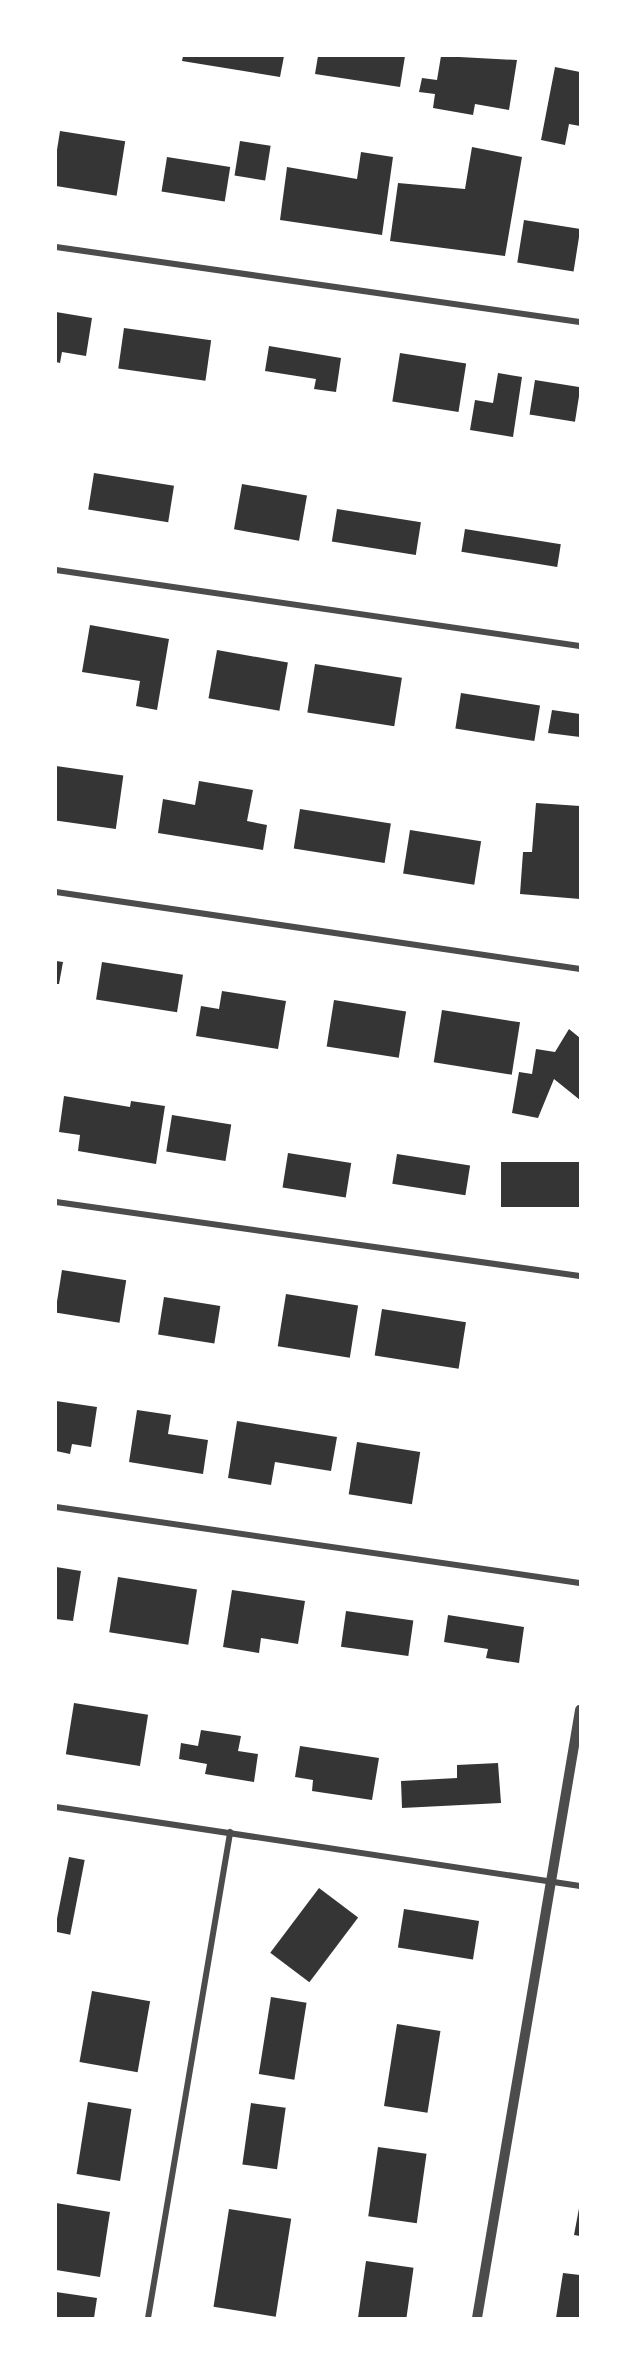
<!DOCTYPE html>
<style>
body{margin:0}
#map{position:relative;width:636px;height:2374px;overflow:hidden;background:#fff;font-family:Roboto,sans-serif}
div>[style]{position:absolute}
.building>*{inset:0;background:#353535;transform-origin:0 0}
.minor>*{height:6px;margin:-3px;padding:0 3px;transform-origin:3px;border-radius:3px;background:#4c4c4c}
.tertiary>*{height:10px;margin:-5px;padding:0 5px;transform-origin:5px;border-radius:5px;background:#4c4c4c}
span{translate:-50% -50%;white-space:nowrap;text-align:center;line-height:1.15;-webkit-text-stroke:5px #fff;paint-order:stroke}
.frame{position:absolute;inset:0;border:57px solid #fff;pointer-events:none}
</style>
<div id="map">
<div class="building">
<div style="clip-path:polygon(183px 56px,284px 56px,280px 77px,182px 61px)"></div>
<div style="clip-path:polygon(318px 56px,405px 56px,400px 87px,315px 74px)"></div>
<div style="clip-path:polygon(441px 56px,517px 60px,509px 110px,475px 104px,473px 115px,433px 108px,435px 94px,419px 92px,422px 78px,437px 80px)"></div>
<div style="clip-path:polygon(555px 67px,580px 72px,580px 126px,569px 124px,565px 145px,541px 140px)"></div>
<div style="left:60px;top:131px;width:66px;height:55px;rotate:9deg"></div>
<div style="left:240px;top:141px;width:31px;height:35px;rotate:9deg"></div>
<div style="clip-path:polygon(472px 147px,522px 157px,505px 256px,390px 241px,398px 183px,465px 189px)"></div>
<div style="clip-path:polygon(361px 152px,393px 157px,382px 235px,280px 220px,287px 167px,357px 179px)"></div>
<div style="left:167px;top:157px;width:64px;height:35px;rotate:9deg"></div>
<div style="left:524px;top:220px;width:57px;height:43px;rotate:9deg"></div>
<div style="clip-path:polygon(56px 312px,92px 318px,86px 356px,62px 352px,60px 363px,56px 362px)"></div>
<div style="left:124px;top:328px;width:88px;height:41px;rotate:8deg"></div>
<div style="clip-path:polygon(269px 346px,341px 358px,336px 392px,314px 389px,316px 379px,265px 371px)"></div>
<div style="left:400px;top:353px;width:67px;height:49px;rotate:9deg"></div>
<div style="clip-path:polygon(498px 373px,522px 377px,513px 437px,470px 430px,475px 400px,493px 403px)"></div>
<div style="left:535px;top:380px;width:46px;height:35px;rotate:9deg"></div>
<div style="left:94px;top:473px;width:81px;height:37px;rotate:9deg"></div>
<div style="left:242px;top:484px;width:66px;height:46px;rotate:10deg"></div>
<div style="left:337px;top:509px;width:85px;height:33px;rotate:9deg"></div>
<div style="left:465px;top:529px;width:97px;height:23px;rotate:9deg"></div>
<div style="clip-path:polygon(90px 625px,169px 639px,157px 710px,136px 706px,140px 681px,82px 672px)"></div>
<div style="left:217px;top:650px;width:72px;height:49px;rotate:10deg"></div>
<div style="left:315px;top:664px;width:88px;height:49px;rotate:9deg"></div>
<div style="left:461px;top:693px;width:80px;height:36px;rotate:9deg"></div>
<div style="clip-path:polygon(552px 710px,580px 714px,580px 737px,548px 733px)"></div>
<div style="left:56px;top:766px;width:68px;height:54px;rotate:8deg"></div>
<div style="clip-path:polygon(199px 781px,253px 790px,247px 821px,267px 825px,263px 850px,158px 833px,163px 799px,195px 805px)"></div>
<div style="clip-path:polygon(536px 803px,580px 806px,580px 899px,520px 894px,523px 852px,532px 852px)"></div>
<div style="left:300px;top:809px;width:92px;height:40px;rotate:9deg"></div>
<div style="left:410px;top:830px;width:72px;height:44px;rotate:9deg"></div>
<div style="clip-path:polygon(56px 961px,63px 962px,59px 984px,56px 984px)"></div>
<div style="left:102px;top:962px;width:82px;height:38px;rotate:9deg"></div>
<div style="clip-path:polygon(222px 991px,286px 1001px,278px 1049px,196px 1036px,201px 1006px,219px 1009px)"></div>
<div style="left:334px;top:1000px;width:73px;height:47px;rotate:9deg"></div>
<div style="left:442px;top:1010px;width:79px;height:53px;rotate:9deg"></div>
<div style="clip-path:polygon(569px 1029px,580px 1038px,580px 1100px,554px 1079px,538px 1118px,512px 1113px,519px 1072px,532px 1074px,536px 1049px,555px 1052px)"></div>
<div style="clip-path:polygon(64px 1096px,130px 1107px,131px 1101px,165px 1106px,156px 1164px,78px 1151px,80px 1135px,59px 1132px)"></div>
<div style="left:172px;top:1115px;width:60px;height:37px;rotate:9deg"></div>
<div style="left:288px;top:1153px;width:64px;height:35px;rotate:9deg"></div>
<div style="left:397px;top:1154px;width:74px;height:30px;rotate:9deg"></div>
<div style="left:580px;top:1162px;width:45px;height:79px;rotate:90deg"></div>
<div style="left:62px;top:1270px;width:65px;height:43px;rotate:9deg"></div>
<div style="left:286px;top:1294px;width:73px;height:53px;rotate:9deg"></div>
<div style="left:164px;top:1297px;width:57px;height:38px;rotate:9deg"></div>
<div style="left:382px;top:1309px;width:85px;height:47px;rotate:9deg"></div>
<div style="clip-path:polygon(56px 1401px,97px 1407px,91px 1447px,72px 1444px,70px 1454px,56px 1451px)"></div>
<div style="clip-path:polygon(137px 1410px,171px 1415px,168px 1434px,208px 1440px,203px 1474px,129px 1462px)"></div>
<div style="clip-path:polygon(237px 1421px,337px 1437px,331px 1471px,275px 1462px,271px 1485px,228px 1478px)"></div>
<div style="left:357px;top:1442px;width:64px;height:53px;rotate:9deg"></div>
<div style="clip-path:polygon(56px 1567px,81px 1571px,73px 1621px,56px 1619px)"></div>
<div style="left:118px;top:1577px;width:80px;height:56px;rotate:9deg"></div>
<div style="clip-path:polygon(232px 1590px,305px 1601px,298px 1644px,261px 1638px,259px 1653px,223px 1647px)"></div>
<div style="left:346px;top:1611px;width:68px;height:36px;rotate:8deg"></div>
<div style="clip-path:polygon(448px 1615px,524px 1627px,519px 1663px,486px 1658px,488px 1649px,444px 1642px)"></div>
<div style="left:74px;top:1703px;width:75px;height:52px;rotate:9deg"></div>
<div style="clip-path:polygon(201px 1730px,241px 1736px,238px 1751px,258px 1754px,254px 1782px,205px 1774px,207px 1764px,179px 1759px,181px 1743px,198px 1746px)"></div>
<div style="clip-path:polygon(300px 1746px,379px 1758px,372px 1800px,312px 1791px,313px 1780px,295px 1777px)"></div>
<div style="clip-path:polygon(498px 1763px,501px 1803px,402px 1808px,401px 1781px,457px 1778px,457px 1765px)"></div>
<div style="left:69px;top:1857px;width:16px;height:76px;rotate:11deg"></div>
<div style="left:319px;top:1888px;width:49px;height:81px;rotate:37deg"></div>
<div style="left:404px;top:1909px;width:76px;height:39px;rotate:9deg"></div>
<div style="left:92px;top:1991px;width:59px;height:72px;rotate:10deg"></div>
<div style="left:271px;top:1997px;width:36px;height:78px;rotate:9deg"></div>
<div style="left:397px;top:2024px;width:44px;height:83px;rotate:9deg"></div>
<div style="left:88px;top:2102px;width:44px;height:73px;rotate:9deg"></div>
<div style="left:251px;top:2103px;width:35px;height:62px;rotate:8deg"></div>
<div style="left:378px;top:2147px;width:49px;height:70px;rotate:8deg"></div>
<div style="clip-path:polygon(56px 2203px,110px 2212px,100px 2277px,56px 2270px)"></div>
<div style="clip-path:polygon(580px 2203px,580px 2236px,574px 2235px)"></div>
<div style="left:229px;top:2209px;width:63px;height:99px;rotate:9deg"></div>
<div style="left:366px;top:2261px;width:48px;height:58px;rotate:8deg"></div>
<div style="clip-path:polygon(563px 2273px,580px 2275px,580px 2318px,556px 2318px)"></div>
<div style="clip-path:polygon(56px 2292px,97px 2298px,94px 2318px,56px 2318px)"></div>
</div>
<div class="minor">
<div style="left:56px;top:247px;width:529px;rotate:8.15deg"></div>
<div style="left:56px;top:570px;width:529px;rotate:8.25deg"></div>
<div style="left:56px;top:892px;width:530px;rotate:8.36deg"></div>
<div style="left:56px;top:1202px;width:529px;rotate:8.04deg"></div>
<div style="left:56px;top:1507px;width:529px;rotate:8.25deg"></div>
<div style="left:56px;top:1807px;width:530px;rotate:8.57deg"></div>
<div style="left:148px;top:2318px;width:493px;rotate:-80.4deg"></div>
</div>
<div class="tertiary">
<div style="left:477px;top:2318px;width:617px;rotate:-80.38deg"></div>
</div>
<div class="frame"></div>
</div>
